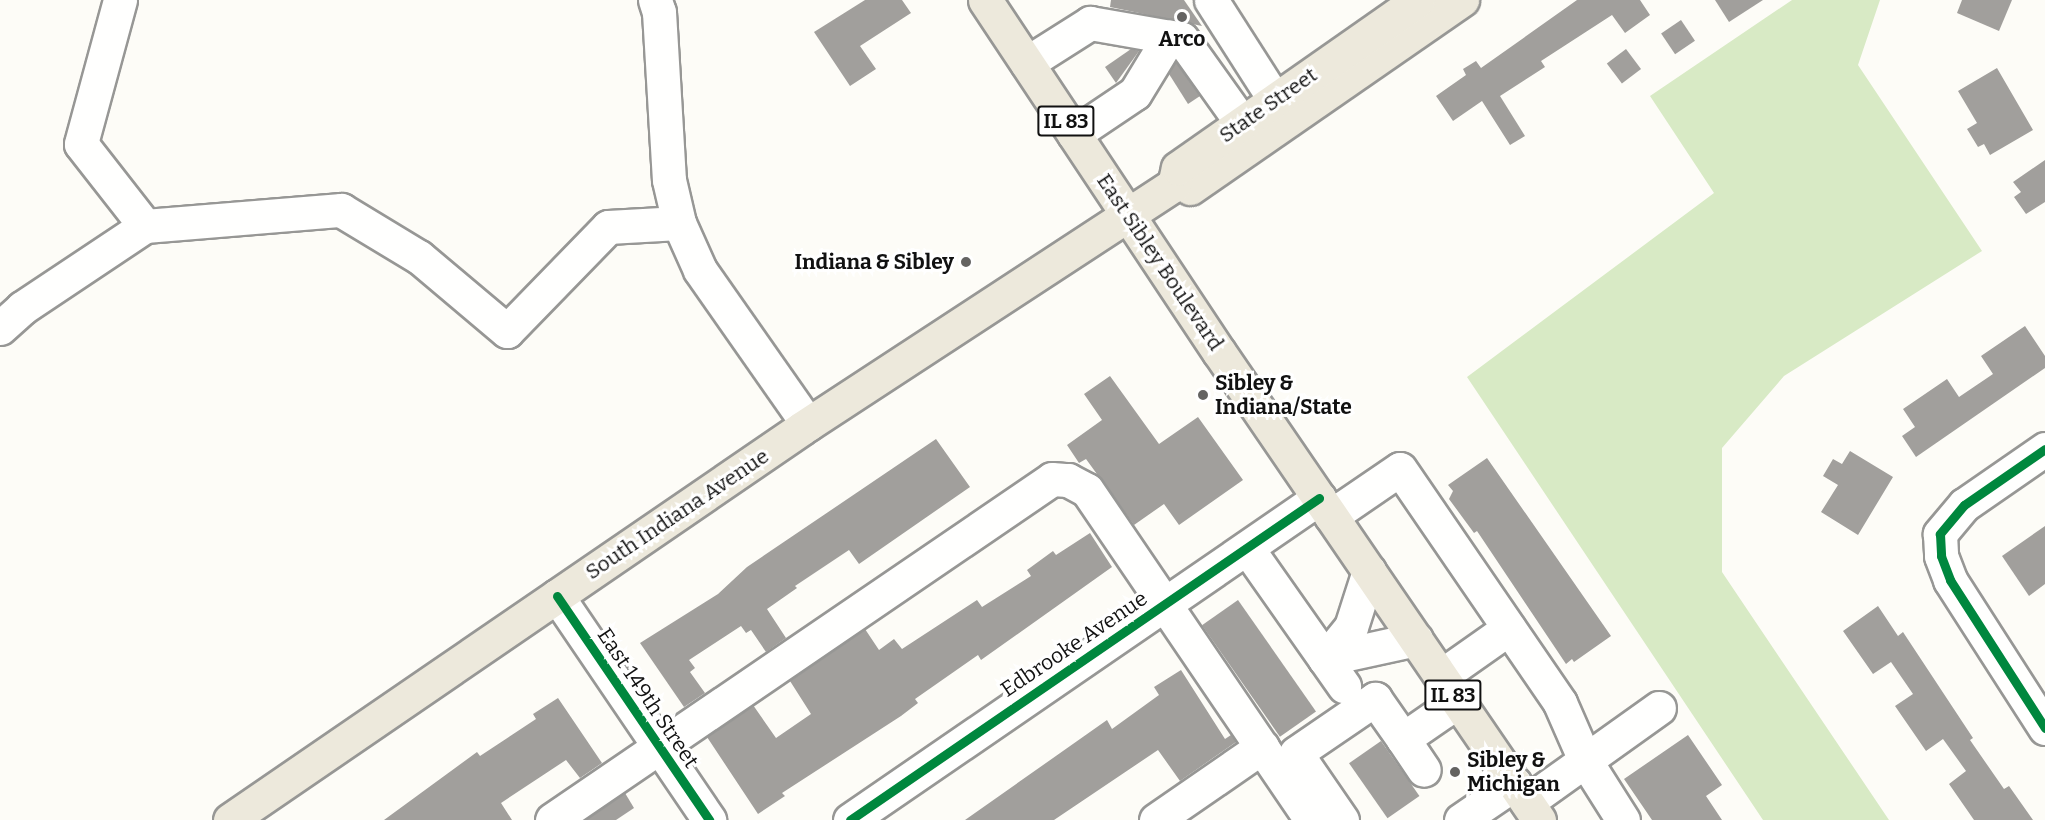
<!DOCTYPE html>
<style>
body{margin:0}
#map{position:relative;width:2045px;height:820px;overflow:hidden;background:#fdfcf7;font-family:Bitter,serif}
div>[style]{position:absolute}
.forest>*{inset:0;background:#d8eac5}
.building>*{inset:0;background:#a19f9c;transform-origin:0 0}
.roads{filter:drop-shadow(2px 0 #979795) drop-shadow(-2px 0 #979795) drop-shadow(0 2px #979795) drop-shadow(0 -2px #979795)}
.minor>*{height:33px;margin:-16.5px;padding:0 16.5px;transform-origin:16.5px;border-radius:16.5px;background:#fffffe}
.major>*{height:33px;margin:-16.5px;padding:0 16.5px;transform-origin:16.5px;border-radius:16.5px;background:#ede9dc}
.cycleway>*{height:9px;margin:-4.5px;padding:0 4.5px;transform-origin:4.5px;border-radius:4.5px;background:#00873e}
.dots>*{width:16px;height:16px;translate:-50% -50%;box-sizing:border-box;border:3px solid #fff;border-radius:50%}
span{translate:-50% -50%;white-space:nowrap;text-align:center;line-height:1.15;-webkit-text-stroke:6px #fff;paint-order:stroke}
.shield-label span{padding:2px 4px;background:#fff;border:2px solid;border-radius:4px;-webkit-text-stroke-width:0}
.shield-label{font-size:20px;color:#111;font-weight:700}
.poi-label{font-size:21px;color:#111;font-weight:700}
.right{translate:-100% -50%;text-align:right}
.left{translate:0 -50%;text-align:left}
.street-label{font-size:21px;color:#111}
</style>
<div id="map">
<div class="forest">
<div style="clip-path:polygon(1792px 0,1880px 0,1858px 65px,1982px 251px,1784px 376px,1722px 448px,1722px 572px,1889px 820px,1763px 820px,1467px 377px,1714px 193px,1650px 96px)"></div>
</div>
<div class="building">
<div style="clip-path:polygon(865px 0,902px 0,911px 13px,860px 46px,876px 69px,850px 86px,814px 32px)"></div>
<div style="clip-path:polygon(1111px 0,1184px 0,1202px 26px,1110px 7px)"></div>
<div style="clip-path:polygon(1577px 0,1640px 0,1650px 15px,1625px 33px,1612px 15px,1541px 61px,1545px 67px,1500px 96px,1525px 136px,1510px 145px,1482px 101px,1453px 121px,1436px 96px,1466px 75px,1463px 69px,1476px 61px,1481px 68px)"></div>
<div style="clip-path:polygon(1715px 0,1763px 0,1729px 22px)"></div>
<div style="clip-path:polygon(1962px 0,2012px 0,1999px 31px,1957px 13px)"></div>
<div style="left:1681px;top:20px;width:25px;height:24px;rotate:56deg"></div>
<div style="clip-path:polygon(1131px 49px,1139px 51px,1116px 83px,1105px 67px)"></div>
<div style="left:1626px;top:49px;width:25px;height:24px;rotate:53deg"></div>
<div style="clip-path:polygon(1176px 62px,1200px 96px,1188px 104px,1169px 74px)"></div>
<div style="clip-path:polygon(1997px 68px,2033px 130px,1990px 155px,1984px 144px,1978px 147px,1967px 129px,1977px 123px,1958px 91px)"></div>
<div style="clip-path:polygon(2045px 160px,2045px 202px,2026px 214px,2014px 197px,2021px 192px,2013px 182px)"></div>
<div style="clip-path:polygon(2025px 326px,2045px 356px,2045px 368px,1916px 457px,1902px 436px,1915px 427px,1903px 409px,1947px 379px,1959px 397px,1993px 374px,1981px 356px)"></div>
<div style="clip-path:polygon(1110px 376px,1159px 444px,1198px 417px,1243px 480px,1179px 525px,1164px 504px,1134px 525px,1086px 459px,1079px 463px,1067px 445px,1102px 420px,1084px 394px)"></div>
<div style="clip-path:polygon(936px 439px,970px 487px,859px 564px,849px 550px,795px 586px,797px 588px,767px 609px,786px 638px,766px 652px,751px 630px,746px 633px,741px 626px,689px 660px,695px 668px,690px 672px,705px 693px,684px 707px,640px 643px,718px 594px,747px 567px)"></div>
<div style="clip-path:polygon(1850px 451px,1893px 477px,1858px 535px,1821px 512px,1838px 485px,1823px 476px,1833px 459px,1842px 464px)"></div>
<div style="clip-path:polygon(1487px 458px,1611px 636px,1574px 662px,1572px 659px,1566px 664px,1477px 531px,1474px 533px,1449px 499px,1453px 491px,1448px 485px)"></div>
<div style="clip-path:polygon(2045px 526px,2045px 584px,2029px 596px,2002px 556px)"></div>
<div style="clip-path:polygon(1090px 533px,1112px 567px,981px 660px,978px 655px,915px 699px,918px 703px,901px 716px,782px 793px,785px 796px,758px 814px,707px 737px,753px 705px,776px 738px,811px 714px,790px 681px,865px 629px,879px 650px,894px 639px,902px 649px,977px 600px,982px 607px,1031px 576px,1027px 570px,1053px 551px,1056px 555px)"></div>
<div style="left:1238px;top:600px;width:136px;height:44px;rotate:55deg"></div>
<div style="clip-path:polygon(1878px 606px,1898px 636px,1903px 632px,1973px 738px,1970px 740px,2004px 789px,2009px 786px,2033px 820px,1974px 820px,1949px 784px,1966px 771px,1943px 739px,1926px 751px,1895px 706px,1913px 694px,1891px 662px,1873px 674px,1843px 631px)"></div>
<div style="clip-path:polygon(1181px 670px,1225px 739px,1231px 735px,1236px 742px,1180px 781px,1158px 750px,1054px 820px,965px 820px,1107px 720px,1112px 729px,1159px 695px,1154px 687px)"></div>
<div style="clip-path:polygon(558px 698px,602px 763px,580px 778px,566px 760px,501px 803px,512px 820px,384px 820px,477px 752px,480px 756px,536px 719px,533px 714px)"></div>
<div style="clip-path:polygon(1688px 735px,1722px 785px,1706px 796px,1722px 820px,1652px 820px,1624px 779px)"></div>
<div style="left:1381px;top:741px;width:67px;height:39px;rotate:55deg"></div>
<div style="clip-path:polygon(625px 793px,634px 808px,616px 820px,585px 820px)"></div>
</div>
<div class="roads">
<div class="minor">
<div style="left:120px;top:0;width:149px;rotate:105.2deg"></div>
<div style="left:81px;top:144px;width:104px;rotate:52deg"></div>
<div style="left:145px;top:226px;width:197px;rotate:-4.7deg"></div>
<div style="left:341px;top:210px;width:91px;rotate:31.1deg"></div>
<div style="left:419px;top:257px;width:115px;rotate:40.1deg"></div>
<div style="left:507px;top:331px;width:145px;rotate:-45.8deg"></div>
<div style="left:608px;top:227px;width:71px;rotate:-3.2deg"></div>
<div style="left:655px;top:0;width:13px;rotate:72deg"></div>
<div style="left:659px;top:12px;width:168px;rotate:86.6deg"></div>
<div style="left:669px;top:180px;width:44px;rotate:76.9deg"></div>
<div style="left:679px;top:223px;width:51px;rotate:65.9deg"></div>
<div style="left:700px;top:270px;width:188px;rotate:55deg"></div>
<div style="left:1211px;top:0;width:119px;rotate:57.4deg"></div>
<div style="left:1027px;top:63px;width:75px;rotate:-32.4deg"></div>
<div style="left:1090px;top:23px;width:93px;rotate:9.9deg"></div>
<div style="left:1182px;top:39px;width:103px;rotate:54.5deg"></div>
<div style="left:1074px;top:134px;width:73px;rotate:-33.9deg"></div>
<div style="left:1135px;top:93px;width:66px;rotate:-58.7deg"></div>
<div style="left:0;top:328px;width:30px;rotate:-42deg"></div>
<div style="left:22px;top:308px;width:148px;rotate:-33.7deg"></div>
<div style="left:2045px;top:449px;width:98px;rotate:145.3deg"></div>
<div style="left:1964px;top:505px;width:38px;rotate:130deg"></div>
<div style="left:1940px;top:534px;width:22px;rotate:87deg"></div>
<div style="left:1941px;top:556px;width:26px;rotate:69deg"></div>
<div style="left:1950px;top:580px;width:176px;rotate:57.3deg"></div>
<div style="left:1331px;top:516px;width:83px;rotate:-34.3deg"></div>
<div style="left:1400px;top:469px;width:283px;rotate:55.6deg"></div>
<div style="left:1560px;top:703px;width:62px;rotate:66.3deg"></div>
<div style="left:1585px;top:760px;width:71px;rotate:57.7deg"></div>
<div style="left:1247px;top:548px;width:169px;rotate:54.9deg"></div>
<div style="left:557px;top:596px;width:271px;rotate:55.8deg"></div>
<div style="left:1325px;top:659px;width:41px;rotate:-50.9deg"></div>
<div style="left:1351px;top:627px;width:59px;rotate:-72.2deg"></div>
<div style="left:1325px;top:659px;width:93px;rotate:-12.4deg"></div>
<div style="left:1441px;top:676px;width:83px;rotate:-35.2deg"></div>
<div style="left:1403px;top:739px;width:37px;rotate:56deg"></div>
<div style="left:1527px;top:802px;width:162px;rotate:-35.5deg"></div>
<div style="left:552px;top:820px;width:605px;rotate:-34.29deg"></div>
<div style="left:1052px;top:479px;width:16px;rotate:4deg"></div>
<div style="left:1068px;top:480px;width:21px;rotate:28deg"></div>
<div style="left:1087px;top:490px;width:399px;rotate:55.8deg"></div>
<div style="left:850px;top:820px;width:569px;rotate:-34.47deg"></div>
<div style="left:1156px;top:820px;width:129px;rotate:-34.6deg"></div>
<div style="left:1342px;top:820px;width:81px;rotate:-124.5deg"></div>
<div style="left:1296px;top:753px;width:96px;rotate:-34.4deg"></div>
<div style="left:1375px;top:699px;width:49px;rotate:55deg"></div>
<div style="left:1403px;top:739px;width:67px;rotate:-34.6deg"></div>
<div style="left:1461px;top:820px;width:65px;rotate:-34.4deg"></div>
</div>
<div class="major">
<div style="left:985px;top:0;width:423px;rotate:56.4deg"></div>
<div style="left:1219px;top:352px;width:567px;rotate:55.64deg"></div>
<div style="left:1190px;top:188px;width:331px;rotate:-34.7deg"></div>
<div style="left:230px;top:820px;width:693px;rotate:-34.42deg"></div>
<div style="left:802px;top:428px;width:444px;rotate:-33.2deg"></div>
<div style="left:1174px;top:185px;width:17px;rotate:-77deg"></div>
<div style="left:1178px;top:168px;width:293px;rotate:-35deg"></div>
</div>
</div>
<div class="cycleway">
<div style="left:2045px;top:449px;width:98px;rotate:145.3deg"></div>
<div style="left:1964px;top:505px;width:38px;rotate:130deg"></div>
<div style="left:1940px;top:534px;width:22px;rotate:87deg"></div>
<div style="left:1941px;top:556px;width:26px;rotate:69deg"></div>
<div style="left:1950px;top:580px;width:176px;rotate:57.3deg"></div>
<div style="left:557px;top:596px;width:271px;rotate:55.8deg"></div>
<div style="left:850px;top:820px;width:569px;rotate:-34.47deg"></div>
</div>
<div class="dots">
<div style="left:1182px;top:17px;background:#646362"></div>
<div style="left:966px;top:262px;background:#646362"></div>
<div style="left:1203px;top:395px;background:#646362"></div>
<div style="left:1455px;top:772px;background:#646362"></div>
</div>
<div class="shield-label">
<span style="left:1066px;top:121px">IL 83</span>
<span style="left:1453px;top:695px">IL 83</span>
</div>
<div class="poi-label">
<span style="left:1182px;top:39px">Arco</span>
<span class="right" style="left:954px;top:262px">Indiana &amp; Sibley</span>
<span class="left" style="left:1215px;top:395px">Sibley &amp;<br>Indiana/State</span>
<span class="left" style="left:1467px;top:772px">Sibley &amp;<br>Michigan</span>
</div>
<div class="street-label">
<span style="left:1268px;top:105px;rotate:-35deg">State Street</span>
<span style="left:1160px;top:262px;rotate:56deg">East Sibley Boulevard</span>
<span style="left:677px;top:514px;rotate:-34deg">South Indiana Avenue</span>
<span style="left:1074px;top:644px;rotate:-34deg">Edbrooke Avenue</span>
<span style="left:648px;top:698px;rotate:56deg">East 149th Street</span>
</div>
</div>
